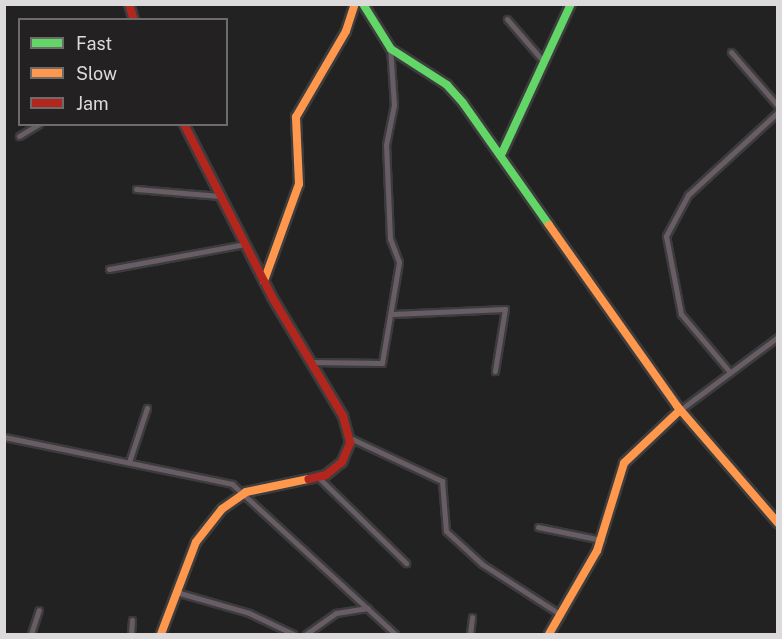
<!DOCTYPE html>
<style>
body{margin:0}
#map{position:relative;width:782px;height:639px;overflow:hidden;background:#232223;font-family:"Public Sans",sans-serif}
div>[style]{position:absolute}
.roads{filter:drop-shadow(2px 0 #3d3c3d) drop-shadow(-2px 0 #3d3c3d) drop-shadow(0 2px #3d3c3d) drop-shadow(0 -2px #3d3c3d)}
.street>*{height:5px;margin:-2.5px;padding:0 2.5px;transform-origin:2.5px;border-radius:2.5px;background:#685d64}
.fast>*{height:8px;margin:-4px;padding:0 4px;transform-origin:4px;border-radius:4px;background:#63d668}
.slow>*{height:8px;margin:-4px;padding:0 4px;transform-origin:4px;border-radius:4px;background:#ff974d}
.jam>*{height:8px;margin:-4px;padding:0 4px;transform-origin:4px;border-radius:4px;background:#b3261e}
span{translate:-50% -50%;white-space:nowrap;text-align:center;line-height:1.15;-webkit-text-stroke:6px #242123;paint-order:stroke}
.frame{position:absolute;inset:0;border:6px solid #dcdadb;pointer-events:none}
.legend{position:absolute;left:18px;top:18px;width:210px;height:108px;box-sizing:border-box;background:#242123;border:2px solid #6e6b6d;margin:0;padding:8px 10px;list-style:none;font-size:18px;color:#dcdadb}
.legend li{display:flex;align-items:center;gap:12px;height:30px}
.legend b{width:30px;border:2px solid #6e6b6d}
</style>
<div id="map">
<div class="roads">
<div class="street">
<div style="left:507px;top:19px;width:57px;rotate:49.3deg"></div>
<div style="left:731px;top:52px;width:72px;rotate:49deg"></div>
<div style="left:19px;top:136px;width:23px;rotate:-31deg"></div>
<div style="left:136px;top:189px;width:84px;rotate:4.8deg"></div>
<div style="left:109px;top:269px;width:138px;rotate:-10.4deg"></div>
<div style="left:393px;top:314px;width:112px;rotate:-2.6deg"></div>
<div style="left:505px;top:309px;width:63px;rotate:99.2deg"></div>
<div style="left:312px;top:362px;width:70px;rotate:0.8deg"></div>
<div style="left:382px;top:363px;width:102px;rotate:-80.4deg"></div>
<div style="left:399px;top:262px;width:25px;rotate:-111deg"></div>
<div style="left:390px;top:239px;width:94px;rotate:-92.4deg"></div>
<div style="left:386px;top:145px;width:41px;rotate:-78.7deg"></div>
<div style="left:394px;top:105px;width:58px;rotate:-93.9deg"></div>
<div style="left:729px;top:371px;width:75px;rotate:-130.1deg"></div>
<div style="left:681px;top:314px;width:79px;rotate:-100.9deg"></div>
<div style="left:666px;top:236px;width:47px;rotate:-61.8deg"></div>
<div style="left:688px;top:195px;width:122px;rotate:-42.7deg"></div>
<div style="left:680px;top:410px;width:122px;rotate:-36.7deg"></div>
<div style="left:4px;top:437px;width:233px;rotate:11.6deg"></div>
<div style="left:232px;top:484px;width:222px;rotate:42.6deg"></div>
<div style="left:350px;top:438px;width:102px;rotate:25.1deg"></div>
<div style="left:442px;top:481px;width:50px;rotate:85.4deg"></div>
<div style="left:446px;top:531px;width:49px;rotate:42.5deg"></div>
<div style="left:482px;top:564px;width:94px;rotate:32.8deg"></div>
<div style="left:129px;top:462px;width:57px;rotate:-71.6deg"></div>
<div style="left:319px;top:478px;width:122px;rotate:44.3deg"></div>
<div style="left:538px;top:527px;width:65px;rotate:11.5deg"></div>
<div style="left:176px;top:592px;width:76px;rotate:16deg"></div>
<div style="left:249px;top:613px;width:49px;rotate:25.5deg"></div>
<div style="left:31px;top:634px;width:25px;rotate:-72deg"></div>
<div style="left:131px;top:634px;width:14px;rotate:-86deg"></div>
<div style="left:306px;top:634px;width:37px;rotate:-35deg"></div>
<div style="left:336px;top:613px;width:32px;rotate:-9deg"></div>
<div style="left:470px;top:634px;width:17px;rotate:-83deg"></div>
</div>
<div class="fast">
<div style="left:363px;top:4px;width:53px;rotate:58.1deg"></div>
<div style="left:391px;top:49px;width:67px;rotate:32.7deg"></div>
<div style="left:447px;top:85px;width:24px;rotate:48deg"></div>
<div style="left:463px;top:103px;width:149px;rotate:54.8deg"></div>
<div style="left:502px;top:153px;width:164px;rotate:-65.2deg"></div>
</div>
<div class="slow">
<div style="left:549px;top:225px;width:222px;rotate:54.7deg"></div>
<div style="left:677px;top:406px;width:155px;rotate:49.2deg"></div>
<div style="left:264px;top:281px;width:103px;rotate:-70.2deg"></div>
<div style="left:299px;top:184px;width:67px;rotate:-92.6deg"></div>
<div style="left:296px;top:117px;width:99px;rotate:-59.8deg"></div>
<div style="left:346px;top:31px;width:28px;rotate:-72deg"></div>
<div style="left:161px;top:634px;width:98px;rotate:-69.2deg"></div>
<div style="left:196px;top:542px;width:42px;rotate:-51.8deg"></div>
<div style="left:222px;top:509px;width:29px;rotate:-35deg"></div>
<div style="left:246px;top:492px;width:63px;rotate:-11.8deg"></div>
<div style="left:549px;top:634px;width:96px;rotate:-60deg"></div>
<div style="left:597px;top:551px;width:92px;rotate:-72.9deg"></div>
<div style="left:624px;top:463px;width:77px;rotate:-43.4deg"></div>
</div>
<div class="jam">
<div style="left:129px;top:4px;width:17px;rotate:73deg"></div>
<div style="left:184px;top:124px;width:194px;rotate:63deg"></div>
<div style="left:272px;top:297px;width:139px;rotate:59.2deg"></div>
<div style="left:343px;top:416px;width:28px;rotate:75deg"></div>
<div style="left:350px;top:443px;width:21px;rotate:113deg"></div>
<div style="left:342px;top:462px;width:21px;rotate:141deg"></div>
<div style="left:326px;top:475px;width:18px;rotate:167deg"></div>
</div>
</div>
<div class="frame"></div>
<ul class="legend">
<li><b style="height:8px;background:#63d668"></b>Fast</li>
<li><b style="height:8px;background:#ff974d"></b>Slow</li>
<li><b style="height:8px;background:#b3261e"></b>Jam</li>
</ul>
</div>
